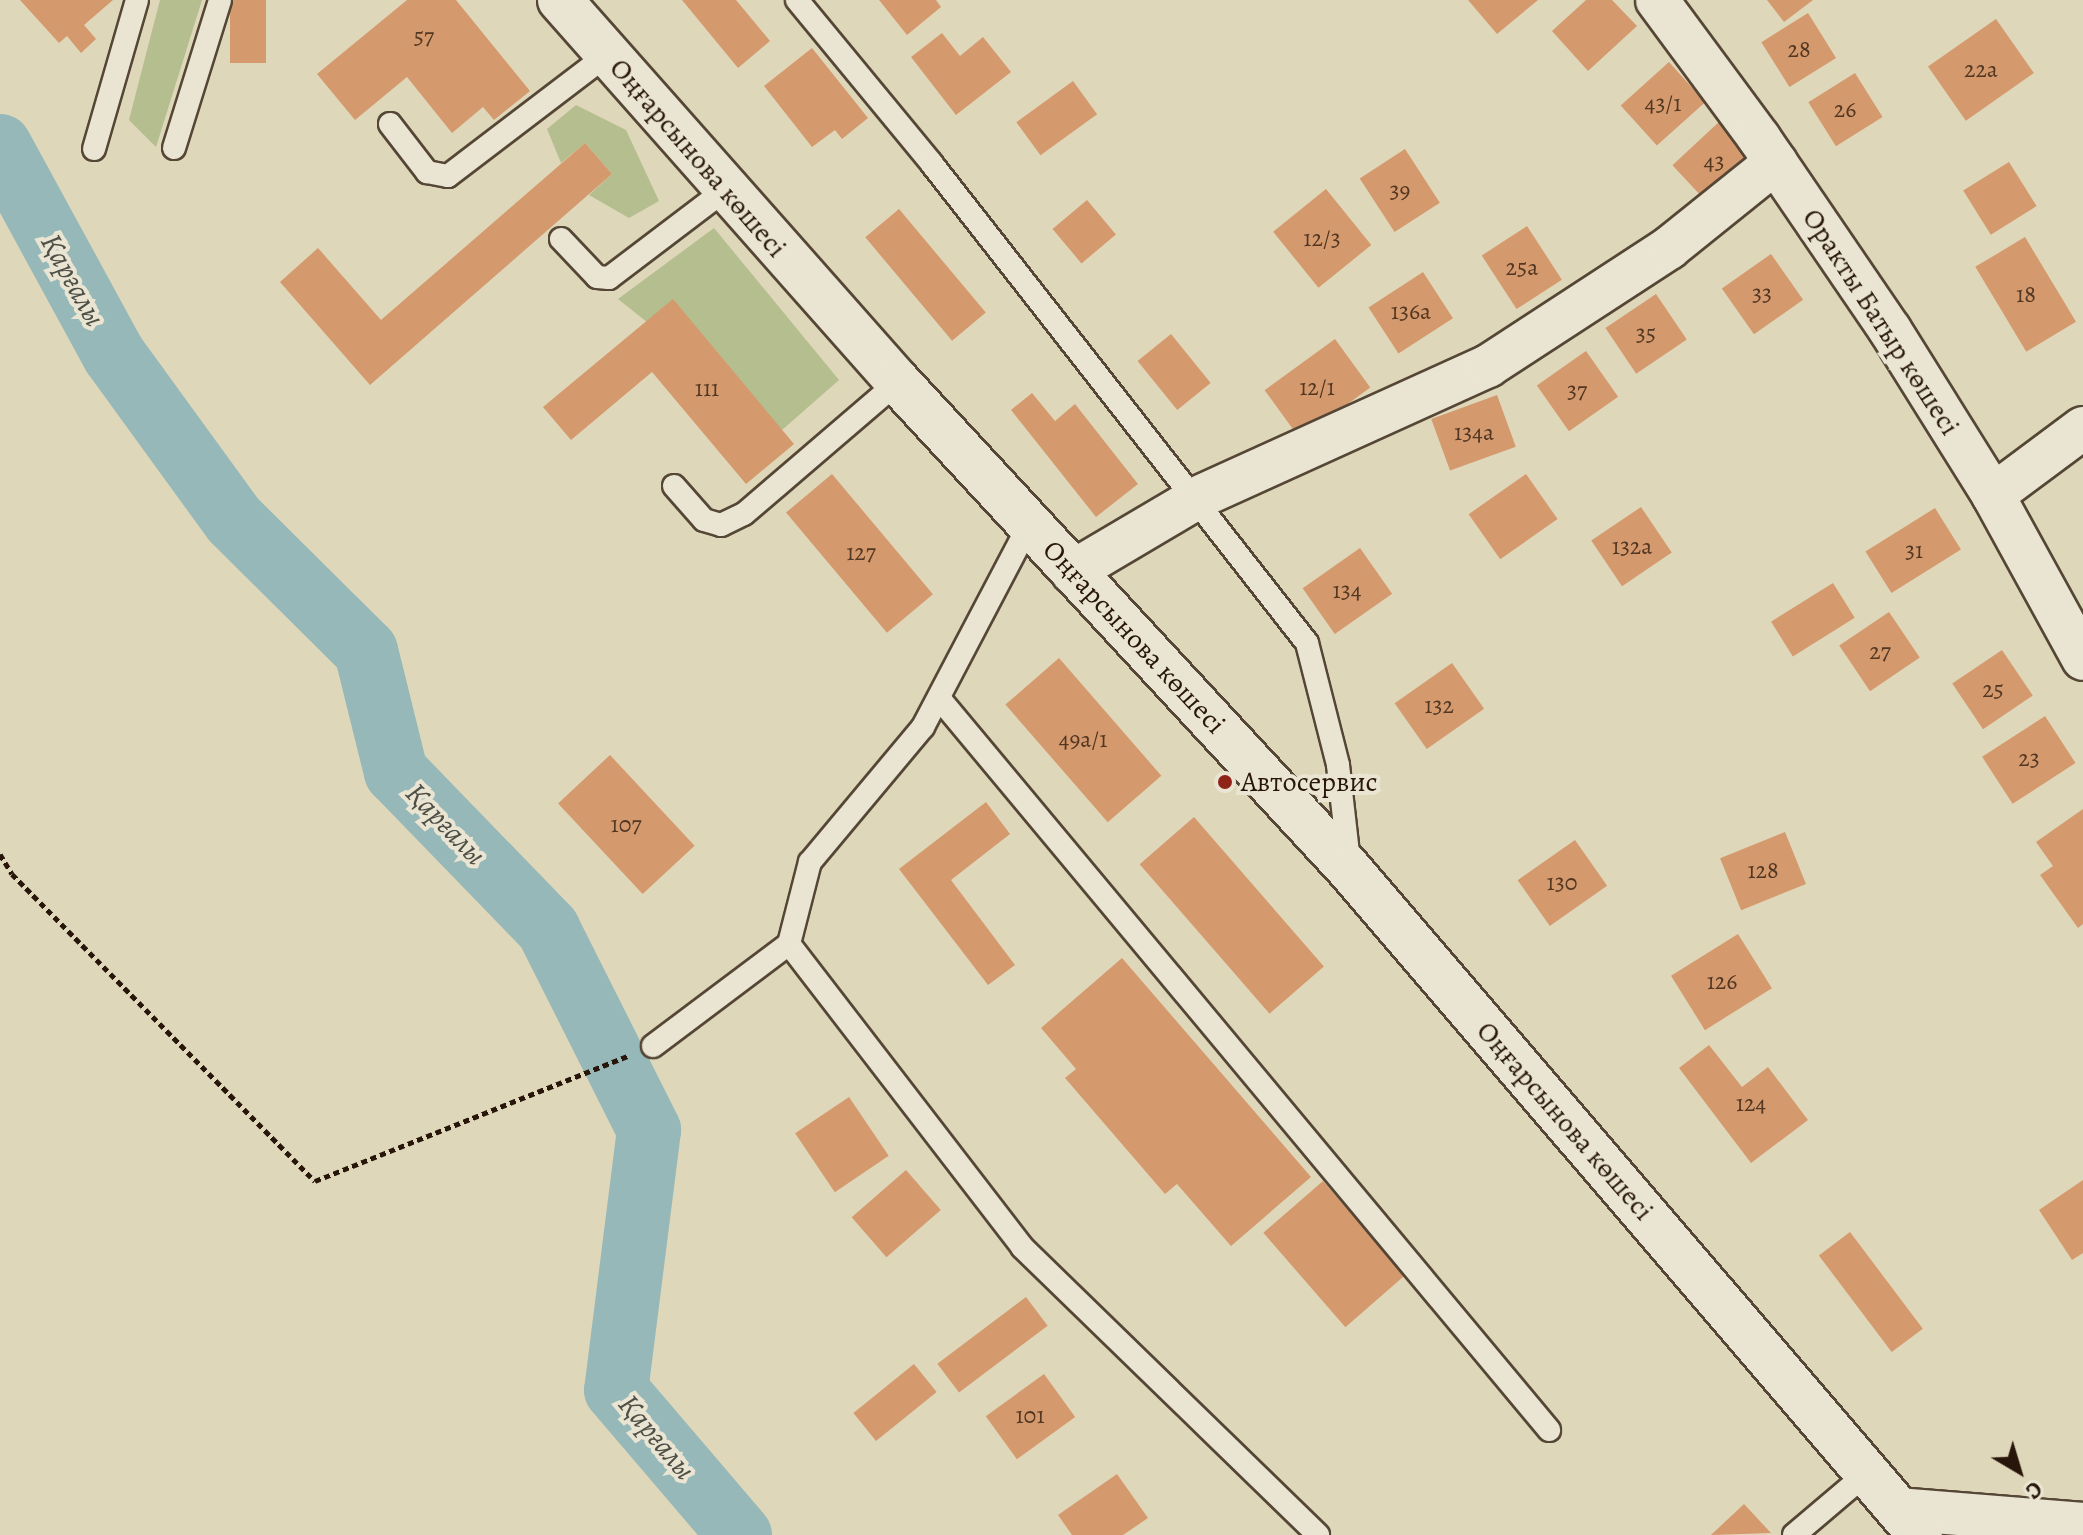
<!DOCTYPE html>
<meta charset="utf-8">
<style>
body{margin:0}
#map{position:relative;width:2083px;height:1535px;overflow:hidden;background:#dfd7ba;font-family:Alegreya,serif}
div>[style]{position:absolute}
.green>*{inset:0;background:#b4be8e}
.river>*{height:64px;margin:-32px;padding:0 32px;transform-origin:32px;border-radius:32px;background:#96b8b8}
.building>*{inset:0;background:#d5996e;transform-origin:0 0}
.path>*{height:5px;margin-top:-2.5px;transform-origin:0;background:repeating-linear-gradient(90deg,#271609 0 6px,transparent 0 10px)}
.roads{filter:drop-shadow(2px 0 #554635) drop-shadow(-2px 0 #554635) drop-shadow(0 2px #554635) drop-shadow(0 -2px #554635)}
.lane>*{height:22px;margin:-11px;padding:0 11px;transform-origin:11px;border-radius:11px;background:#eae5d2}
.street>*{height:42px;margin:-21px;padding:0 21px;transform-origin:21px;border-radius:21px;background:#eae5d2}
.secondary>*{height:44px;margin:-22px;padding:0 22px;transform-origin:22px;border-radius:22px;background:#eae5d2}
.dots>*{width:22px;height:22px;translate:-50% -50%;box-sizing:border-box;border:4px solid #eae5d2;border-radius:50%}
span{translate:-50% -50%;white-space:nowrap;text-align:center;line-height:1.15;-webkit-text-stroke:8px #eae5d2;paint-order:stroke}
.number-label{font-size:24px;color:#523722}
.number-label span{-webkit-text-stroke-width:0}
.street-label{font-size:28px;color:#271609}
.poi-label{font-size:28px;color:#271609}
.left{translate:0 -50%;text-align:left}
.water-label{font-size:30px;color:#4e4f46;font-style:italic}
.north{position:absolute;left:1979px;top:1431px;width:80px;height:80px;-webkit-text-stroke:6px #eae5d2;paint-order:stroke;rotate:142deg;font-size:22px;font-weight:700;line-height:32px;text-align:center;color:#271609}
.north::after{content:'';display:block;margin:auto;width:28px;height:36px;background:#271609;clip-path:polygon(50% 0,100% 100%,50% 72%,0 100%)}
</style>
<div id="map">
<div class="green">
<div style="clip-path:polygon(160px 0,202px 0,156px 147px,129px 120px)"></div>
<div style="clip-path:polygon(576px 105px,626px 130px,659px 201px,629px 218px,589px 195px,612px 174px,585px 143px,561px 163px,547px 129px)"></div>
<div style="clip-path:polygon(714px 228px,839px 380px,782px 430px,618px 299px)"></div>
</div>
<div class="river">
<div style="left:0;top:146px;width:238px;rotate:61.4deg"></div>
<div style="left:114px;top:355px;width:204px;rotate:54deg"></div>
<div style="left:234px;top:520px;width:186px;rotate:44.8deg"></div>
<div style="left:366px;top:651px;width:125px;rotate:76.1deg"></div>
<div style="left:396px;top:772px;width:219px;rotate:45.9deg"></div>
<div style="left:548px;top:929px;width:225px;rotate:63.3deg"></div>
<div style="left:649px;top:1130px;width:262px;rotate:97.2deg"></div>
<div style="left:616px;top:1390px;width:191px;rotate:49.5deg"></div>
</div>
<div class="building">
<div style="clip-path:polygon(20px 0,113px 0,84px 25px,96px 39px,81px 53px,67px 36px,59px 43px)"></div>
<div style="left:230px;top:0;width:36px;height:63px"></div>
<div style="clip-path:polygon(407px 0,456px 0,530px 91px,494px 120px,483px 107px,452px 133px,407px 77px,355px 120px,317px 74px)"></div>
<div style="clip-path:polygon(682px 0,736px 0,770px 41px,738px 68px)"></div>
<div style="clip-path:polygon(879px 0,936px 0,941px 7px,907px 35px)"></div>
<div style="clip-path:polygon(1468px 0,1538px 0,1497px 34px)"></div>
<div style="clip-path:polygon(1586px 0,1612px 0,1637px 26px,1588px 71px,1552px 31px)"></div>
<div style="clip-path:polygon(1767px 0,1813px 0,1784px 22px)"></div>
<div style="left:1808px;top:13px;width:53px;height:55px;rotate:58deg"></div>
<div style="left:1996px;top:19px;width:66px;height:83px;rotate:55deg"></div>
<div style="clip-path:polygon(942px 33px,960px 56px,983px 37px,1011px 72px,956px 115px,911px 57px)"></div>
<div style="clip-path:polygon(812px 48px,868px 118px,842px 139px,835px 130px,812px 147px,764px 86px)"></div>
<div style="left:1669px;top:62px;width:54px;height:65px;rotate:48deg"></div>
<div style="left:1855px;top:73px;width:52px;height:55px;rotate:58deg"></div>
<div style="left:1073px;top:81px;width:41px;height:70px;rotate:54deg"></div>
<div style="left:1720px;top:121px;width:53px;height:65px;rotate:47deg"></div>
<div style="clip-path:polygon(585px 143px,612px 174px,370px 385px,280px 282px,318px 248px,381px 320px)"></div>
<div style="left:1405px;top:149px;width:64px;height:54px;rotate:57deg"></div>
<div style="left:2009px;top:162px;width:52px;height:54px;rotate:58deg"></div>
<div style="left:1326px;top:189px;width:72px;height:68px;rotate:51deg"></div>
<div style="left:1087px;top:200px;width:45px;height:45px;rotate:50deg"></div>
<div style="left:899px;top:209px;width:135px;height:44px;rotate:50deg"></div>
<div style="left:1527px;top:226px;width:64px;height:54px;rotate:57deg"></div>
<div style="left:2025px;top:237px;width:99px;height:58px;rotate:59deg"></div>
<div style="left:1771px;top:254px;width:56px;height:60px;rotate:55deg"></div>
<div style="left:1423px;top:272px;width:55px;height:65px;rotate:57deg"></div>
<div style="left:1656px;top:294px;width:55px;height:61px;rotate:56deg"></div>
<div style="clip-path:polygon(673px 299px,794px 444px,746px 484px,652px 372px,571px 440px,543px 407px)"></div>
<div style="left:1171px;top:334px;width:63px;height:43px;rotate:51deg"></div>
<div style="left:1335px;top:339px;width:60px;height:87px;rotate:54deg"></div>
<div style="left:1586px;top:351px;width:56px;height:60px;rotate:55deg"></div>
<div style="clip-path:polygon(1032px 393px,1055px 421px,1075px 404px,1138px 484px,1096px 517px,1011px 410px)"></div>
<div style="left:1497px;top:395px;width:55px;height:70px;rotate:70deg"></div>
<div style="left:832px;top:474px;width:157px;height:60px;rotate:50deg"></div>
<div style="left:1526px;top:474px;width:55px;height:70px;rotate:55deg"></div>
<div style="left:1641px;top:507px;width:55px;height:60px;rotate:56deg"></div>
<div style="left:1935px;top:508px;width:49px;height:82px;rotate:58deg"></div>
<div style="left:1360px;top:548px;width:56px;height:70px;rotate:55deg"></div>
<div style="left:1833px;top:583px;width:41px;height:73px;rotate:58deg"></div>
<div style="left:1889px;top:612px;width:55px;height:60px;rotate:56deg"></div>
<div style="left:2002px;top:650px;width:55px;height:60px;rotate:56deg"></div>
<div style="left:1059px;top:658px;width:156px;height:71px;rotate:49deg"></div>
<div style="left:1452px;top:663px;width:56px;height:70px;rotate:55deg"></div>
<div style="left:2045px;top:716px;width:56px;height:75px;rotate:57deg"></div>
<div style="left:610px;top:755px;width:124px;height:71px;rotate:47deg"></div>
<div style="clip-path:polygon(986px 802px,1010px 834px,951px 880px,1015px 965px,988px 985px,899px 869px)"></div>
<div style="clip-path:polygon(2083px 809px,2083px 924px,2078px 928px,2040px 875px,2053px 866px,2036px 842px)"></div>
<div style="left:1194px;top:817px;width:198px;height:72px;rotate:49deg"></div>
<div style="left:1785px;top:832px;width:56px;height:70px;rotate:68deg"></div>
<div style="left:1575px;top:840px;width:56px;height:70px;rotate:55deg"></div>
<div style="left:1738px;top:934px;width:64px;height:79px;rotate:58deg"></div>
<div style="clip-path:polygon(1122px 958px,1311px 1177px,1231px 1246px,1177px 1184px,1165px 1194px,1065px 1078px,1076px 1069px,1041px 1028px)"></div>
<div style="clip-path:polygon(1709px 1045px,1742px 1087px,1768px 1067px,1808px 1120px,1751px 1163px,1679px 1068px)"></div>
<div style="left:849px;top:1097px;width:71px;height:65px;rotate:56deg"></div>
<div style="left:906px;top:1170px;width:53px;height:72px;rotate:49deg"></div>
<div style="clip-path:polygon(2083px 1180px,2083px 1253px,2072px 1260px,2039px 1210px)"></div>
<div style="left:1323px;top:1181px;width:125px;height:79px;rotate:49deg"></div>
<div style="left:1850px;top:1232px;width:121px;height:39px;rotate:53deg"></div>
<div style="left:1026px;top:1297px;width:36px;height:111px;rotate:53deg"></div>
<div style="left:914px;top:1364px;width:36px;height:78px;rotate:51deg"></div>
<div style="left:1044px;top:1374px;width:53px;height:72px;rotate:54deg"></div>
<div style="clip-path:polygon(1117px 1474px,1148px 1518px,1123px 1535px,1072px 1535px,1058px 1515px)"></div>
<div style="clip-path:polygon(1744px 1504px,1771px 1533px,1711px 1535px)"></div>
</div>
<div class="path">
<div style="left:0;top:854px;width:23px;rotate:59deg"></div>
<div style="left:12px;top:874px;width:431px;rotate:45.4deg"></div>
<div style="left:315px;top:1181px;width:337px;rotate:-21.8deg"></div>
</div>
<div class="roads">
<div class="lane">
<div style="left:797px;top:0;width:212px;rotate:50.5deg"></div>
<div style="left:932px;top:164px;width:608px;rotate:51.94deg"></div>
<div style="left:1307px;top:643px;width:126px;rotate:75.7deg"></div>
<div style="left:1338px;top:765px;width:97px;rotate:83.5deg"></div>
<div style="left:390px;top:124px;width:61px;rotate:52.4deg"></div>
<div style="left:427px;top:172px;width:21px;rotate:11deg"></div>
<div style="left:448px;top:176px;width:200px;rotate:-37.3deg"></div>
<div style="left:174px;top:148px;width:155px;rotate:-72.7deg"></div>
<div style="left:94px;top:149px;width:155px;rotate:-73.9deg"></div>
<div style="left:561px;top:239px;width:52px;rotate:46.5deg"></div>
<div style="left:597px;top:277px;width:12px;rotate:5deg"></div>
<div style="left:609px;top:278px;width:146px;rotate:-37.2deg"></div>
<div style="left:674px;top:486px;width:45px;rotate:48.6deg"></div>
<div style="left:704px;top:520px;width:18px;rotate:16deg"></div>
<div style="left:721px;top:525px;width:25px;rotate:-26deg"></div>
<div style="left:744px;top:514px;width:203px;rotate:-40.6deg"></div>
<div style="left:1029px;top:525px;width:228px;rotate:117.7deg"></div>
<div style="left:923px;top:727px;width:176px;rotate:129.9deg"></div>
<div style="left:810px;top:862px;width:85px;rotate:104.4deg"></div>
<div style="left:789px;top:944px;width:382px;rotate:52.4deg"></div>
<div style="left:1022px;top:1247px;width:413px;rotate:44.2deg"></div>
<div style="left:939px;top:698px;width:953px;rotate:50.19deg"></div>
<div style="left:653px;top:1046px;width:170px;rotate:-36.9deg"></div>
<div style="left:1794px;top:1535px;width:96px;rotate:-40.3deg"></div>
</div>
<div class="street">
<div style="left:1657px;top:0;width:172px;rotate:53.5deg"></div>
<div style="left:1759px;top:138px;width:232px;rotate:55.7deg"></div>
<div style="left:1890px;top:330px;width:195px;rotate:58deg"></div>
<div style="left:1993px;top:495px;width:187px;rotate:61.2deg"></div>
<div style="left:1993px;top:495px;width:112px;rotate:-36.7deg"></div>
<div style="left:1072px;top:572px;width:145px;rotate:-30.6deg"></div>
<div style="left:1197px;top:498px;width:320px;rotate:-24.4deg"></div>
<div style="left:1488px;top:366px;width:216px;rotate:-33.1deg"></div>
<div style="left:1669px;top:248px;width:137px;rotate:-38.8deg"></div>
<div style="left:1897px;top:1509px;width:187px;rotate:4.6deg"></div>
</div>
<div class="secondary">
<div style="left:560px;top:0;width:510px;rotate:48.5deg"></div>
<div style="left:898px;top:382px;width:664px;rotate:47.2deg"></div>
<div style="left:1349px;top:869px;width:877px;rotate:49.39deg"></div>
</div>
</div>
<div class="dots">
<div style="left:1225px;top:782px;background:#8f2418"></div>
</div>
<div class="number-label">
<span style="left:424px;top:37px">57</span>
<span style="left:1799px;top:50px">28</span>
<span style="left:1981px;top:70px">22а</span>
<span style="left:1663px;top:104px">43/1</span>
<span style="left:1845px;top:110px">26</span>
<span style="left:1714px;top:162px">43</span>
<span style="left:1400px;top:191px">39</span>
<span style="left:1322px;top:239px">12/3</span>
<span style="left:1522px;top:268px">25а</span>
<span style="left:1762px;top:294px">33</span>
<span style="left:2026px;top:295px">18</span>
<span style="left:1411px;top:312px">136а</span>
<span style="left:1646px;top:334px">35</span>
<span style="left:1317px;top:388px">12/1</span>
<span style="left:707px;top:389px">111</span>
<span style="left:1577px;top:391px">37</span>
<span style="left:1474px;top:433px">134а</span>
<span style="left:1632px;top:547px">132а</span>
<span style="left:1914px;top:551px">31</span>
<span style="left:861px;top:553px">127</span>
<span style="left:1347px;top:591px">134</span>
<span style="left:1880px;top:652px">27</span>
<span style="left:1993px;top:690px">25</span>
<span style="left:1439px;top:706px">132</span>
<span style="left:1083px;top:740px">49а/1</span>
<span style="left:2029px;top:759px">23</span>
<span style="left:626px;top:825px">107</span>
<span style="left:1763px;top:871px">128</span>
<span style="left:1562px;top:883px">130</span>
<span style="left:1722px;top:982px">126</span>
<span style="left:1751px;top:1104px">124</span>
<span style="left:1030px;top:1416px">101</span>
</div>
<div class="street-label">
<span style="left:698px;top:158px;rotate:49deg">Оңғарсынова көшесі</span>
<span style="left:1881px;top:322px;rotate:57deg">Оракты Батыр көшесі</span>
<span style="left:1134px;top:637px;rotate:47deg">Оңғарсынова көшесі</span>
<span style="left:1565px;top:1121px;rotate:49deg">Оңғарсынова көшесі</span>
</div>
<div class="poi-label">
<span class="left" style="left:1241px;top:782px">Автосервис</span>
</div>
<div class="water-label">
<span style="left:73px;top:280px;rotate:61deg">Қарғалы</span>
<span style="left:446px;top:824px;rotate:46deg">Қарғалы</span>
<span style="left:657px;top:1437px;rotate:50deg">Қарғалы</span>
</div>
<div class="north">С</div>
</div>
